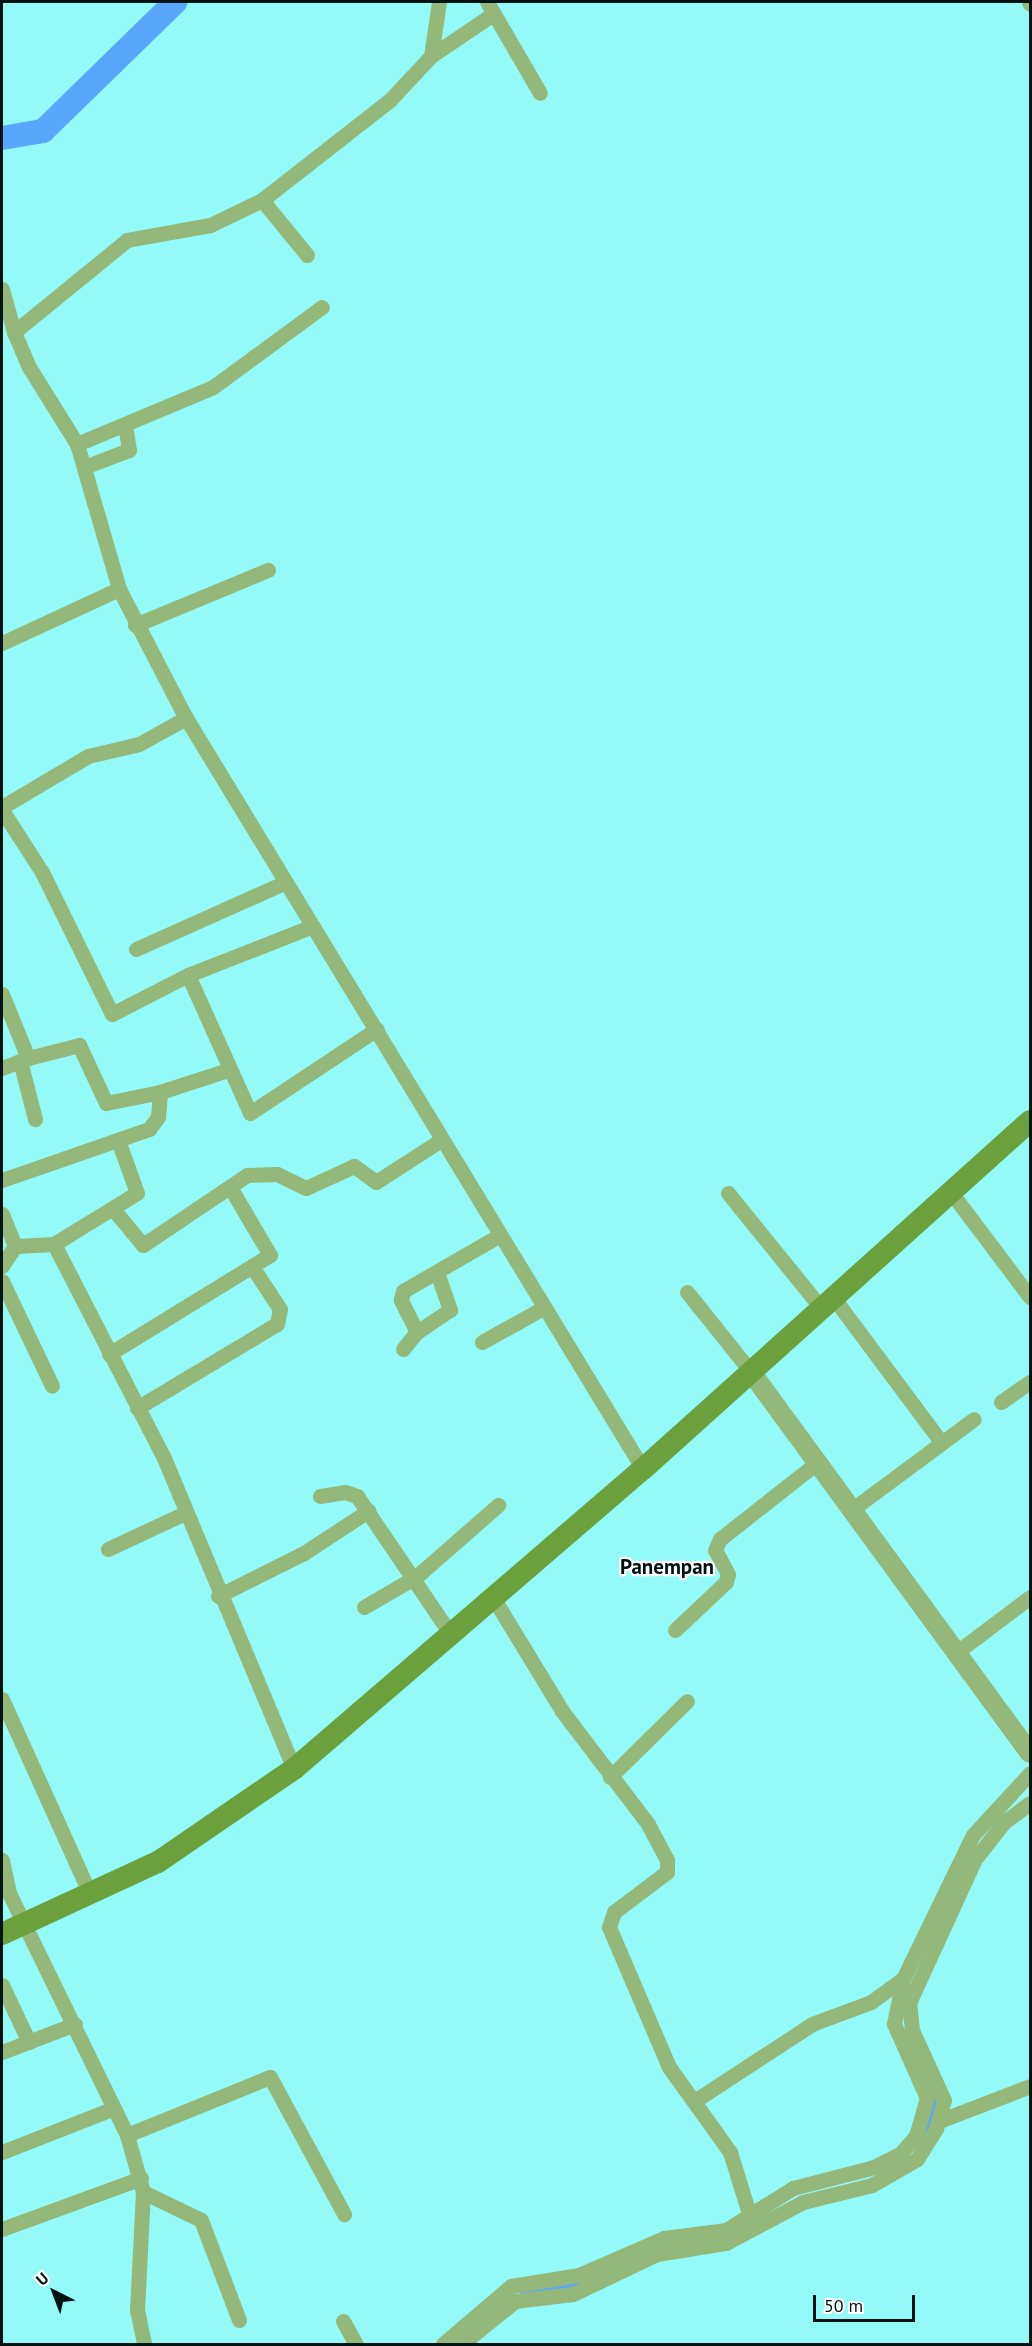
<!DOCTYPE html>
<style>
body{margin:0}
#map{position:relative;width:1032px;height:2346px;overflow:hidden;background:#93faf7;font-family:"PT Sans",sans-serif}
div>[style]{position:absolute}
.canal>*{height:15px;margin:-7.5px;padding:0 7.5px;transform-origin:7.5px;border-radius:7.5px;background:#58a6fe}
.river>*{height:24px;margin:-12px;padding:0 12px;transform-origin:12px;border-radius:12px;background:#58a6fe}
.minor>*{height:15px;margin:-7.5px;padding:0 7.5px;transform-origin:7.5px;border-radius:7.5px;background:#93b87a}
.tertiary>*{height:20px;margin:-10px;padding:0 10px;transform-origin:10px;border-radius:10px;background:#93b87a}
.secondary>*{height:22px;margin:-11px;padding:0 11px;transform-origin:11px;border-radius:11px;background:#6aa13d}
span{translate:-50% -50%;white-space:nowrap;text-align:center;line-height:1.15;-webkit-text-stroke:4.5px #fff;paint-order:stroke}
.quarter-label{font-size:21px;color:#001313;font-weight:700}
.frame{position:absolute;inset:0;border:3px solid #001313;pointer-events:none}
.north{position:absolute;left:24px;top:2262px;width:60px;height:60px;-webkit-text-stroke:4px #fff;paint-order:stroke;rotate:318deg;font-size:16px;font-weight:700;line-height:24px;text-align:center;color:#001313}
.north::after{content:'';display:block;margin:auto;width:21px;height:27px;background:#001313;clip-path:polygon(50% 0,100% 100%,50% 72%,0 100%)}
.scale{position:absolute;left:813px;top:2295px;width:102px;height:27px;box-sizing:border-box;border:3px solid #001313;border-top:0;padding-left:8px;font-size:18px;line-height:21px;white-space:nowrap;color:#001313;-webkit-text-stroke:4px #fff;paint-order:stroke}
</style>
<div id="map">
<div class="canal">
<div style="left:928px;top:2079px;width:18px;rotate:68deg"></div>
<div style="left:935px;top:2096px;width:33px;rotate:101deg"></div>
<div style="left:525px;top:2288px;width:30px"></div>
<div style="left:555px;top:2288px;width:26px;rotate:-25deg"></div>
</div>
<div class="river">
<div style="left:2px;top:138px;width:42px;rotate:-9.7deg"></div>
<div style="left:43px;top:131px;width:185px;rotate:-44.3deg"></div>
</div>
<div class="minor">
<div style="left:487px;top:2px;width:105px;rotate:59.8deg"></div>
<div style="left:1029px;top:2px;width:2px;rotate:63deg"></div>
<div style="left:493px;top:14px;width:75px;rotate:145.9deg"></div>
<div style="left:431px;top:56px;width:60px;rotate:133deg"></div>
<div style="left:390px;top:100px;width:162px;rotate:142deg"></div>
<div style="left:262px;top:200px;width:58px;rotate:154.3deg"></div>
<div style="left:210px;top:225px;width:84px;rotate:169.8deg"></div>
<div style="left:127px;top:240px;width:146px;rotate:140.8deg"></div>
<div style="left:14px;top:332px;width:38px;rotate:67deg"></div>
<div style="left:29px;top:367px;width:91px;rotate:58.1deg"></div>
<div style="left:77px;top:444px;width:151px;rotate:73.8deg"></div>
<div style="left:119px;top:589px;width:145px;rotate:62.6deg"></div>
<div style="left:186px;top:718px;width:879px;rotate:58.68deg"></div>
<div style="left:431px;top:56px;width:55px;rotate:-81.6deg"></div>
<div style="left:262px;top:200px;width:71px;rotate:50.7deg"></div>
<div style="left:2px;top:289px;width:45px;rotate:74.4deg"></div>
<div style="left:77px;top:444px;width:147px;rotate:-22.7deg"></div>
<div style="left:213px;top:387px;width:135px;rotate:-36.3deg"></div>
<div style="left:84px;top:467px;width:48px;rotate:-20.7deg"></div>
<div style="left:129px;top:450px;width:26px;rotate:-99deg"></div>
<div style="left:135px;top:625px;width:144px;rotate:-22.5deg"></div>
<div style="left:2px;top:643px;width:129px;rotate:-24.8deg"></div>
<div style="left:2px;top:807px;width:100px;rotate:-30.7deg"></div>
<div style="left:88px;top:756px;width:52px;rotate:-13.2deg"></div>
<div style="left:139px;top:744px;width:54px;rotate:-29deg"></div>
<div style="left:2px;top:810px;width:74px;rotate:57.2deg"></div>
<div style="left:42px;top:872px;width:158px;rotate:63.8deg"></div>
<div style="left:112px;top:1014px;width:85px;rotate:-27.2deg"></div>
<div style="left:188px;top:975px;width:134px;rotate:-21.4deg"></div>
<div style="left:136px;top:949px;width:164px;rotate:-24.1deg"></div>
<div style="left:188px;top:975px;width:151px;rotate:65.8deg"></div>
<div style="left:250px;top:1113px;width:152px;rotate:-33.5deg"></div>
<div style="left:2px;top:994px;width:69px;rotate:67.9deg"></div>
<div style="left:28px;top:1058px;width:28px;rotate:159deg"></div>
<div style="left:28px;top:1058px;width:53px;rotate:-14.3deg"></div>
<div style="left:79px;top:1045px;width:64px;rotate:65deg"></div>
<div style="left:106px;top:1103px;width:55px;rotate:-11.5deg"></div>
<div style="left:20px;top:1061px;width:60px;rotate:75.5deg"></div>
<div style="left:2px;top:1180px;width:156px;rotate:-19.1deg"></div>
<div style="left:149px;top:1129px;width:15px;rotate:-53deg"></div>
<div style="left:158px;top:1117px;width:25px;rotate:-85deg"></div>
<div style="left:160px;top:1092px;width:71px;rotate:-17.9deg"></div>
<div style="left:950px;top:1191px;width:133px;rotate:53deg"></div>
<div style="left:728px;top:1193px;width:148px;rotate:51deg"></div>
<div style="left:113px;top:1209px;width:47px;rotate:50.2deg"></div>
<div style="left:143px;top:1245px;width:125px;rotate:-33.9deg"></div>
<div style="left:247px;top:1175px;width:30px;rotate:-2deg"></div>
<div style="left:277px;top:1174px;width:32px;rotate:26deg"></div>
<div style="left:306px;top:1188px;width:53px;rotate:-24.6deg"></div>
<div style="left:354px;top:1166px;width:27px;rotate:36deg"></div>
<div style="left:376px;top:1182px;width:77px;rotate:-32.9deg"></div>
<div style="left:2px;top:1214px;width:35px;rotate:68deg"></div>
<div style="left:15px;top:1246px;width:39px;rotate:-3deg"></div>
<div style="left:54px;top:1244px;width:241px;rotate:62.8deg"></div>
<div style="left:164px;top:1458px;width:337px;rotate:67.3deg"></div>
<div style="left:54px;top:1244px;width:97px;rotate:-31.6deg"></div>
<div style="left:137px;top:1193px;width:53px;rotate:-109.8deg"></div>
<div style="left:2px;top:1266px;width:24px;rotate:-57deg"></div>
<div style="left:2px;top:1281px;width:116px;rotate:64.5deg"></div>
<div style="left:687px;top:1292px;width:102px;rotate:51.3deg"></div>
<div style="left:833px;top:1297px;width:181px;rotate:53.3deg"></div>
<div style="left:417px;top:1332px;width:36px;rotate:-117deg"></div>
<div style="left:401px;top:1300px;width:9px;rotate:-77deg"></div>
<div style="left:403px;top:1291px;width:112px;rotate:-30deg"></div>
<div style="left:482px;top:1342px;width:70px;rotate:-29.1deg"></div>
<div style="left:403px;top:1349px;width:22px;rotate:-51deg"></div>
<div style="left:417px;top:1332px;width:40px;rotate:-34deg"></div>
<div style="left:450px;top:1310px;width:37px;rotate:-109deg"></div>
<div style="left:109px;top:1354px;width:189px;rotate:-31.6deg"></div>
<div style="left:270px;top:1255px;width:79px;rotate:-120.5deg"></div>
<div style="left:1001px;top:1402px;width:35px;rotate:-35deg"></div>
<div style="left:137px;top:1408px;width:163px;rotate:-31deg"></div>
<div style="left:277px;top:1324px;width:15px;rotate:-79deg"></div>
<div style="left:280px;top:1309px;width:49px;rotate:-123.4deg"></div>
<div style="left:320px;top:1496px;width:25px;rotate:-9deg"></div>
<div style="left:345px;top:1492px;width:13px;rotate:18deg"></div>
<div style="left:357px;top:1496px;width:168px;rotate:55.9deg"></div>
<div style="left:854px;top:1508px;width:149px;rotate:-36.6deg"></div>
<div style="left:108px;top:1549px;width:85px;rotate:-25.1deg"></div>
<div style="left:218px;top:1596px;width:96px;rotate:-26.6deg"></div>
<div style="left:304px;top:1553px;width:77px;rotate:-33.3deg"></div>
<div style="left:494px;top:1599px;width:131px;rotate:58.7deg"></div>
<div style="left:562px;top:1711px;width:142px;rotate:52.7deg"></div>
<div style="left:648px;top:1824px;width:41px;rotate:62.2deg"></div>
<div style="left:667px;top:1860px;width:12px;rotate:90deg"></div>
<div style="left:667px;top:1872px;width:66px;rotate:143deg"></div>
<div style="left:614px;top:1912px;width:16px;rotate:108deg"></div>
<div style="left:609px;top:1927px;width:152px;rotate:66.8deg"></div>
<div style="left:669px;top:2067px;width:105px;rotate:54.3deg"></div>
<div style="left:730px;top:2152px;width:74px;rotate:72.8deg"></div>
<div style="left:364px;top:1607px;width:61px;rotate:-30.3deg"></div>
<div style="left:417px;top:1576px;width:108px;rotate:-41.2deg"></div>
<div style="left:675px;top:1630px;width:70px;rotate:-43.3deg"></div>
<div style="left:726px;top:1582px;width:8px;rotate:-76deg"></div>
<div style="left:728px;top:1574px;width:27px;rotate:-118deg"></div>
<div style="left:715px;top:1550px;width:12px;rotate:-66deg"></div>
<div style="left:720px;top:1539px;width:126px;rotate:-38.2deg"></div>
<div style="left:957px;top:1652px;width:91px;rotate:-37deg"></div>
<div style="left:2px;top:1699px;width:214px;rotate:65.7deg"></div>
<div style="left:610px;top:1777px;width:108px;rotate:-44.6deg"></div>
<div style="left:2px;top:1860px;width:34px;rotate:78deg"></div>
<div style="left:9px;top:1893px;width:269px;rotate:64deg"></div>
<div style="left:127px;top:2135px;width:154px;rotate:-22.1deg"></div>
<div style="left:270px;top:2077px;width:156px;rotate:61.6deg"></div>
<div style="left:2px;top:1985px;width:63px;rotate:64.7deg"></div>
<div style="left:2px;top:2052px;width:78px;rotate:-21deg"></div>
<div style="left:696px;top:2100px;width:139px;rotate:-33.2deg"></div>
<div style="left:812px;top:2024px;width:63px;rotate:-20.4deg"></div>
<div style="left:871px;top:2002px;width:39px;rotate:-36deg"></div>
<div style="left:939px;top:2121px;width:97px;rotate:-21deg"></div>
<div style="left:127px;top:2135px;width:59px;rotate:74.3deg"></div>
<div style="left:143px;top:2192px;width:118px;rotate:92.9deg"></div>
<div style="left:137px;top:2310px;width:35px;rotate:78deg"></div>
<div style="left:2px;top:2152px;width:120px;rotate:-21.4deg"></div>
<div style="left:143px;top:2192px;width:64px;rotate:25.8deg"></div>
<div style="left:201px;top:2220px;width:107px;rotate:69.2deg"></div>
<div style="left:2px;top:2229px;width:148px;rotate:-20.1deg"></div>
<div style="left:343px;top:2321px;width:26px;rotate:61deg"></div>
<div style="left:443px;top:2344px;width:89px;rotate:-40.5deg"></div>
<div style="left:511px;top:2286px;width:69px;rotate:-9.2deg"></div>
<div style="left:579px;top:2275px;width:93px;rotate:-23.5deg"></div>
<div style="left:664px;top:2238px;width:63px;rotate:-7.4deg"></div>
<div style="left:726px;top:2230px;width:79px;rotate:-32.1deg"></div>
<div style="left:793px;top:2188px;width:84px;rotate:-14.5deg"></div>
<div style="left:874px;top:2167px;width:30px;rotate:-27deg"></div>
<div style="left:901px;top:2153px;width:23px;rotate:-49deg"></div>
<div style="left:916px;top:2136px;width:40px;rotate:-74deg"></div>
<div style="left:927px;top:2098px;width:81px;rotate:-114deg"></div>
<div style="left:894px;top:2024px;width:46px;rotate:-78.7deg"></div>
<div style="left:903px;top:1979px;width:160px;rotate:-64.1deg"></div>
<div style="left:973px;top:1835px;width:84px;rotate:-47.4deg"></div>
<div style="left:462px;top:2344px;width:68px;rotate:-39.1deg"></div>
<div style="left:515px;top:2301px;width:58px;rotate:-6.9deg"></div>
<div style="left:573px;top:2294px;width:93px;rotate:-25.5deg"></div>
<div style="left:657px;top:2254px;width:70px;rotate:-9.1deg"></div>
<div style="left:726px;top:2243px;width:87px;rotate:-28deg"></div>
<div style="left:803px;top:2202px;width:71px;rotate:-13.8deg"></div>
<div style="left:872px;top:2185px;width:52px;rotate:-30deg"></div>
<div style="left:917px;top:2159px;width:36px;rotate:-58deg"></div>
<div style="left:936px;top:2129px;width:30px;rotate:-75deg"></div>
<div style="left:944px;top:2100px;width:77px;rotate:-114.6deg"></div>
<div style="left:912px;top:2030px;width:27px;rotate:-96deg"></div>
<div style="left:909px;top:2003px;width:158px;rotate:-65.4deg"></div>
<div style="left:975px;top:1859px;width:47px;rotate:-51.9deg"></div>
<div style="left:1004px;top:1822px;width:32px;rotate:-36deg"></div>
</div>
<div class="tertiary">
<div style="left:751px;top:1372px;width:472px;rotate:53.8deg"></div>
</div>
<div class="secondary">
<div style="left:2px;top:1934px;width:172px;rotate:-24.8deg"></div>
<div style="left:158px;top:1862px;width:165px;rotate:-34.4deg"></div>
<div style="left:294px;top:1769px;width:460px;rotate:-40.7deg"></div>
<div style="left:643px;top:1469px;width:520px;rotate:-41.96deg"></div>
</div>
<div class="quarter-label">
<span style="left:667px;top:1567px">Panempan</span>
</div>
<div class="frame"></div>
<div class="north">U</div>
<div class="scale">50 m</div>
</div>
